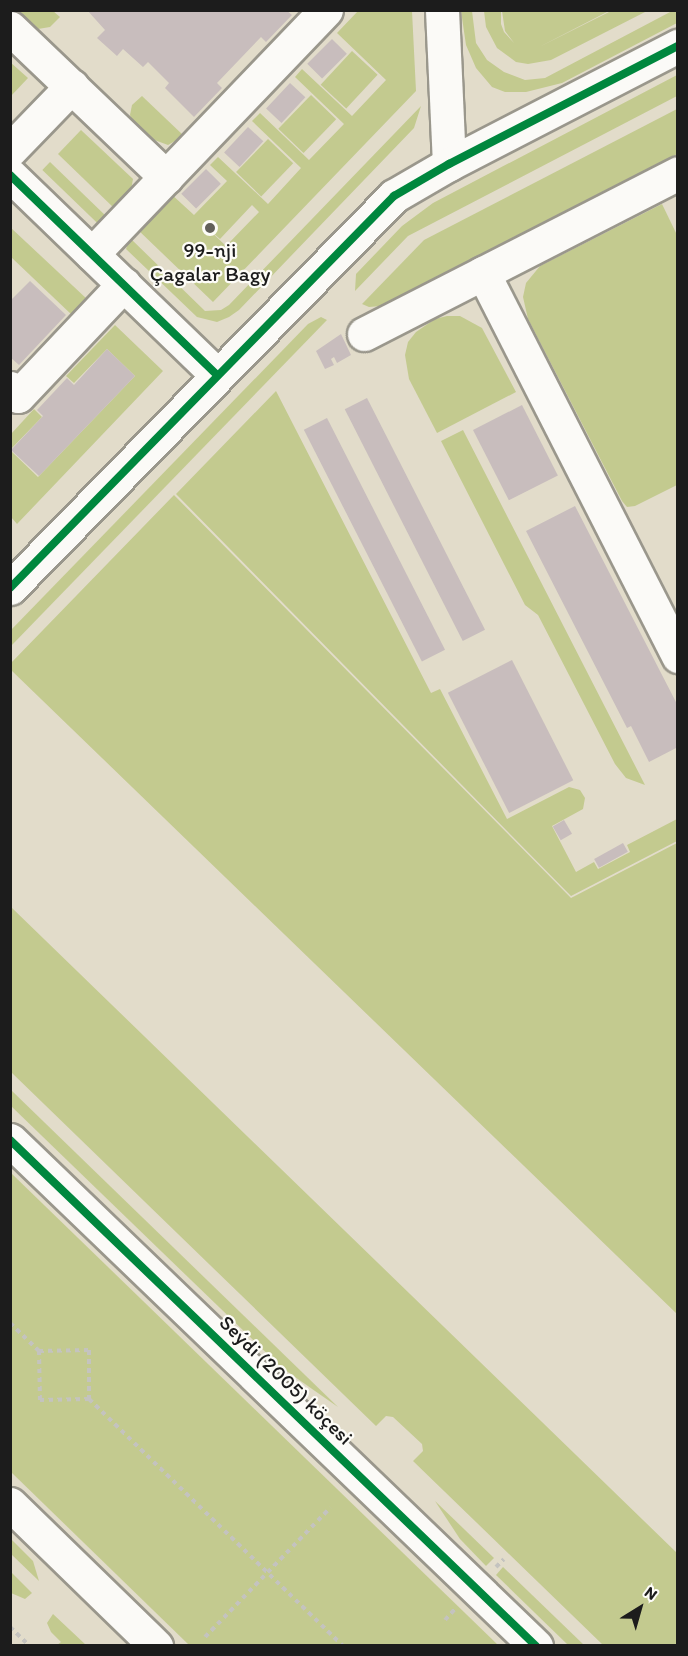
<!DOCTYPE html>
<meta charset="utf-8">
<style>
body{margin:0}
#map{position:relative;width:688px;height:1656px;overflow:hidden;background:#e2dcca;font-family:Itim,sans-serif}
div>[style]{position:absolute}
.green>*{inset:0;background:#c3ca8f;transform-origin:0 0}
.building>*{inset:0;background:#c8bdbd;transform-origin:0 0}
.path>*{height:4px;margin-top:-2px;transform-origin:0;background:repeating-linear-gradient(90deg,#c4c3bf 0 4.5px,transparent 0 9px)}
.roads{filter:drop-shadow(2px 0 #9a978c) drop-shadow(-2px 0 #9a978c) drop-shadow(0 2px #9a978c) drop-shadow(0 -2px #9a978c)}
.minor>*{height:33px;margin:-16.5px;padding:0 16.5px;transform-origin:16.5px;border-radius:16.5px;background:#fbfaf7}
.cycleway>*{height:8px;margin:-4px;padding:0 4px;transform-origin:4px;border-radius:4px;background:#00873e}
.dots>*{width:16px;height:16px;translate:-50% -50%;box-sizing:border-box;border:3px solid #fdfcf7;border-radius:50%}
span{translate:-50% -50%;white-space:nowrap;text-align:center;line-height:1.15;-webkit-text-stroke:4.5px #fdfcf7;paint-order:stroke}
.poi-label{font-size:21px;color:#1c1c1c}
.street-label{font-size:21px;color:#1c1c1c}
.frame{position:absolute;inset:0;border:12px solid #1c1c1c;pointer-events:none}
.north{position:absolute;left:610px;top:1578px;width:60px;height:60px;-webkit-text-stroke:4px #fdfcf7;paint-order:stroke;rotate:37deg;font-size:16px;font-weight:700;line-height:24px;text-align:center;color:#1c1c1c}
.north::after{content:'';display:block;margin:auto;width:21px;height:27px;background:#1c1c1c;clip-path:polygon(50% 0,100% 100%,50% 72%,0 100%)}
</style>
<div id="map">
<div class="green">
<div style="clip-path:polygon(17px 11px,53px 11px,60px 17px,50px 27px,38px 29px)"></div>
<div style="clip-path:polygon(evenodd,358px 11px,412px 11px,416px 91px,213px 302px,136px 228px,170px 193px,194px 215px,227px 181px,210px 165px,218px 157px,268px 204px,301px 168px,252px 121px,260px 113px,309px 160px,344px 124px,295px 77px,302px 69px,352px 116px,386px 80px,337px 33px,358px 11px,252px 205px,259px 212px,226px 246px,204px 225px,220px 239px,252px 205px)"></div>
<div style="clip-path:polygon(461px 11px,472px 11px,476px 43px,487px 60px,504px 72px,525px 80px,545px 78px,672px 11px,677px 11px,677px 23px,562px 83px,526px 92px,505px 92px,492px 87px,476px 68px,466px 45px)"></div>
<div style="clip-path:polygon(484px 11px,501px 11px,501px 24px,504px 32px,514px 43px,505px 31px,502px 11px,609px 11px,539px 47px,611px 11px,647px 11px,551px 60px,528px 64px,516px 62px,497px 48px,486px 27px)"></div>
<div style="left:352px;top:51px;width:35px;height:46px;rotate:43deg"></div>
<div style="clip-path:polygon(10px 62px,28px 78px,11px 96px,10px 96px)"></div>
<div style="clip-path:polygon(677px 75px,677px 96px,408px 236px,355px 291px,356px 274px,402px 226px,433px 203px)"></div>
<div style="left:311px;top:95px;width:35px;height:47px;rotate:44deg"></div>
<div style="clip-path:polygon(142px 96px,184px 136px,168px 145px,149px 138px,133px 123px,130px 115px,132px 105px)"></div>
<div style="clip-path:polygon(421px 106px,414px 128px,239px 310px,229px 317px,217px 322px,197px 317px,126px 249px,130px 238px,205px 311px,221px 310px,229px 305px)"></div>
<div style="clip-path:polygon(677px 109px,677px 154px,381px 306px,369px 307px,362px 304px,424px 240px)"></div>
<div style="clip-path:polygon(81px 130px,133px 179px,131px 190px,115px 209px,58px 154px)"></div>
<div style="left:268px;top:139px;width:35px;height:46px;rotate:44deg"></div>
<div style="left:50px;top:162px;width:81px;height:11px;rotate:44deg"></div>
<div style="clip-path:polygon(662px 204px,677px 235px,677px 485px,635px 506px,627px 507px,622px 501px,528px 319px,523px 297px,526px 283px,540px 266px)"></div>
<div style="clip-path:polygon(10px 227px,88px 300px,73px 316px,11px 257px)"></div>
<div style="clip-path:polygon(447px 316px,460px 316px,482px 328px,516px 392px,437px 433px,409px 379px,405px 355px,408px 342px,416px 332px,435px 319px)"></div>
<div style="clip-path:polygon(321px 317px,327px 320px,11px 646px,11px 630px,308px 324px)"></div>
<div style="clip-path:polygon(115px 325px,163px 371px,17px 524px,11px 517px,11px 451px,38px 477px,135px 376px,107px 349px,74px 383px,66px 376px)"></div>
<div style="clip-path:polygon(276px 391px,431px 693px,440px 689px,507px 819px,569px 787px,580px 790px,585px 798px,583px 809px,552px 826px,576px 872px,594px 862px,598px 869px,630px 852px,627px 845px,677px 819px,677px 841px,571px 896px,176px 494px)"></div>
<div style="clip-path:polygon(34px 409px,42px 417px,11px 449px,11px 434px)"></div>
<div style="clip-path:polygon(463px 430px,645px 785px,626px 778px,615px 764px,538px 615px,525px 605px,441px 441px)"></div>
<div style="clip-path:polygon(174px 495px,571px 898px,677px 843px,677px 1314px,11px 670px,11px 663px)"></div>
<div style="clip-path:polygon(11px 907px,677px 1553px,677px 1645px,603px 1645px,413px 1461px,423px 1451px,422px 1444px,393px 1417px,386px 1416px,376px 1426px,11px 1072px)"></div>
<div style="clip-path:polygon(11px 1090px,338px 1407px,282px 1368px,11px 1106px)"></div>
<div style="clip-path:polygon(11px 1173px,498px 1645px,189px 1645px,11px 1472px)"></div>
<div style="clip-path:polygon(435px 1501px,494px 1558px,486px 1566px,460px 1539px)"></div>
<div style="clip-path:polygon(10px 1538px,33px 1561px,39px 1581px,11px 1554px)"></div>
<div style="clip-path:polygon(503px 1567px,584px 1645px,568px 1645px,496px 1575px)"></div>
<div style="clip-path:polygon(11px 1572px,32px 1593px,25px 1599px,11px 1593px)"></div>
<div style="clip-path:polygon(53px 1614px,86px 1645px,57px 1645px,61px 1642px,51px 1632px,47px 1623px)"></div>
</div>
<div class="building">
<div style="clip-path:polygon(87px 10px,286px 10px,292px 15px,266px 42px,261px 37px,217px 83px,222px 88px,194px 117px,165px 88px,169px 83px,148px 62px,143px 67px,123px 49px,117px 56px,97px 38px,105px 30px)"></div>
<div style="left:332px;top:39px;width:21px;height:35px;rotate:45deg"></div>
<div style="left:290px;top:83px;width:21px;height:35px;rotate:43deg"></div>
<div style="left:248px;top:127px;width:21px;height:35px;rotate:43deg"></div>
<div style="left:206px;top:169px;width:21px;height:35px;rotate:45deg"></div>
<div style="clip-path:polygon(30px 281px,66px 315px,19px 365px,10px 357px,10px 301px)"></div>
<div style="clip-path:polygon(341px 334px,351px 355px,337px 363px,334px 357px,331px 359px,334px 365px,325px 369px,316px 351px)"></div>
<div style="clip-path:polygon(107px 349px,135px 376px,39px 476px,11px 450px,43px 416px,37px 410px,67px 378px,74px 385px)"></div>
<div style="left:367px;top:398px;width:260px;height:25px;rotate:63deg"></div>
<div style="left:522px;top:405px;width:79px;height:55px;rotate:63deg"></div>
<div style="left:327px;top:418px;width:260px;height:26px;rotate:63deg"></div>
<div style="clip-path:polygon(575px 506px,678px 706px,678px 747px,649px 762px,631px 726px,627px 728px,526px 531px)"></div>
<div style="left:512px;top:660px;width:135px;height:72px;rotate:63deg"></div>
<div style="left:564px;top:820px;width:16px;height:13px;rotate:60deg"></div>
<div style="left:623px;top:843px;width:10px;height:33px;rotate:61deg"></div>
</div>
<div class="path">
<div style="left:10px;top:1323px;width:40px;rotate:44deg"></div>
<div style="left:39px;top:1351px;width:50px;rotate:-1.1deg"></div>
<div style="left:89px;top:1350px;width:49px;rotate:90deg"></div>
<div style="left:89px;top:1399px;width:49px;rotate:178.8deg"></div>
<div style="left:40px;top:1400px;width:49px;rotate:-91.2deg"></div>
<div style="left:89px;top:1399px;width:354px;rotate:44.2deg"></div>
<div style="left:496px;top:1567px;width:11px;rotate:-45deg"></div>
<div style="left:445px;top:1620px;width:15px;rotate:-48deg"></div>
<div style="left:10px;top:1627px;width:28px;rotate:44deg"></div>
<div style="left:205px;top:1637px;width:180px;rotate:-45.9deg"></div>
</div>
<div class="roads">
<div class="minor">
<div style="left:442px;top:10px;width:154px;rotate:87.4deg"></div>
<div style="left:10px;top:28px;width:216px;rotate:43.7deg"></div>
<div style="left:10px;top:150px;width:89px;rotate:-45.9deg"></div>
<div style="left:10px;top:175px;width:288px;rotate:44deg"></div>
<div style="left:92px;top:254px;width:338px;rotate:-46.2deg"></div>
<div style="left:483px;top:273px;width:430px;rotate:63deg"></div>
<div style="left:364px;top:334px;width:353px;rotate:-27.1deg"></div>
<div style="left:10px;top:388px;width:11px;rotate:45deg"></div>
<div style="left:18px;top:396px;width:154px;rotate:-46.6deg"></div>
<div style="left:10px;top:588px;width:549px;rotate:-45.59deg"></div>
<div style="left:394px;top:196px;width:64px;rotate:-30.2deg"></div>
<div style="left:449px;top:164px;width:258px;rotate:-27.3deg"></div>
<div style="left:10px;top:1140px;width:730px;rotate:43.89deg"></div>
<div style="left:10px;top:1504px;width:204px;rotate:44.2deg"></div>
</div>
</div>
<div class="cycleway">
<div style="left:10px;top:175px;width:288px;rotate:44deg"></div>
<div style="left:10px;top:588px;width:549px;rotate:-45.59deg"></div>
<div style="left:394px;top:196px;width:64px;rotate:-30.2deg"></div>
<div style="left:449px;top:164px;width:258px;rotate:-27.3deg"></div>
<div style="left:10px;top:1140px;width:730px;rotate:43.89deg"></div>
</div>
<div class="dots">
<div style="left:210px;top:228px;background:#615f59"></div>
</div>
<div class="poi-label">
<span style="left:210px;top:262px">99-nji<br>Çagalar Bagy</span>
</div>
<div class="street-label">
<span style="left:286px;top:1380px;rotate:44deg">Seýdi (2005) köçesi</span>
</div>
<div class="frame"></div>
<div class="north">N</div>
</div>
